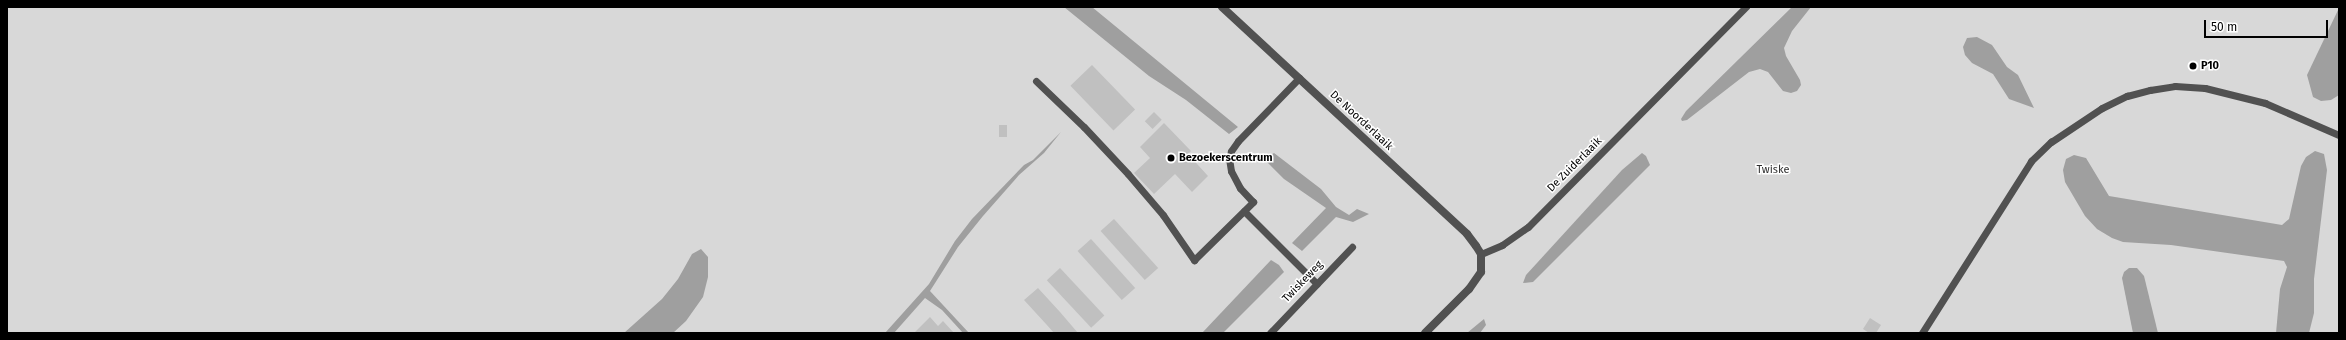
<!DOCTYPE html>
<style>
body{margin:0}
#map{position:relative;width:2346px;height:340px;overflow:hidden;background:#fff;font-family:"Fira Sans",sans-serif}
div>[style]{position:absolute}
.green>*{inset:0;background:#d8d8d8;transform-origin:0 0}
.water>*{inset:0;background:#9f9f9f}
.building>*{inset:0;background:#c0c0c0;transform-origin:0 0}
.service>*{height:7px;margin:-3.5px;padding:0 3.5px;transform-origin:3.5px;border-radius:3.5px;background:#515151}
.minor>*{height:8px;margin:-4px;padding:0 4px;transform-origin:4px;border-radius:4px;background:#515151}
.dots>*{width:11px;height:11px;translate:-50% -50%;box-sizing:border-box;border:2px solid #fff;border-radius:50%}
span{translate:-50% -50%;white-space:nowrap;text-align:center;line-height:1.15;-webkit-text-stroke:3px #fff;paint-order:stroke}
.poi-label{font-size:11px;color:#000;font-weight:700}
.left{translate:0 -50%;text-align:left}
.street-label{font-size:11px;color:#000}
.park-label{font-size:11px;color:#2f2f2f}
.frame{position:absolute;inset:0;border:8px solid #000;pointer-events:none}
.scale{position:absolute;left:2204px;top:20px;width:124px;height:18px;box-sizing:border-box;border:2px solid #000;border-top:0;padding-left:5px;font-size:12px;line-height:14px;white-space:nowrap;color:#000;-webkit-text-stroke:3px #fff;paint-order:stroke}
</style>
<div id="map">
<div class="green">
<div style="left:7px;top:7px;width:2332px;height:326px"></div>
</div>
<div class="water">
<div style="clip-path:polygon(1064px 7px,1092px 7px,1238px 127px,1229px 134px,1186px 100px,1149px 76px)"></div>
<div style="clip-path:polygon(1792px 7px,1811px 7px,1792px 31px,1784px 48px,1786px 56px,1800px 80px,1801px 85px,1797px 91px,1791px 93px,1783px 91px,1768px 72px,1760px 69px,1749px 72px,1687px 120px,1682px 121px,1681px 119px,1686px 111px)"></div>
<div style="clip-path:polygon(2339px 8px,2339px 95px,2331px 100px,2321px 101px,2313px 97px,2307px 75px)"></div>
<div style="clip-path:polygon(1977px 37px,1992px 45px,2007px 67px,2018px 75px,2034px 108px,2009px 99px,1993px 74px,1972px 63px,1965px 55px,1963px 47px,1967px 38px)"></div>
<div style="clip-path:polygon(1061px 132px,1044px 153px,1019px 175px,983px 216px,958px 247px,930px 291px,969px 333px,963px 333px,942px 310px,925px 298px,894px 333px,885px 333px,929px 284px,955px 241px,972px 219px,1024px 165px,1033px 160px)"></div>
<div style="clip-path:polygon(2315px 151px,2324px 154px,2327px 170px,2314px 279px,2314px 313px,2309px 333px,2276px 333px,2280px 289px,2287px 267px,2284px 261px,2171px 245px,2123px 242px,2112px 238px,2097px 229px,2085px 216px,2065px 182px,2063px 170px,2066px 159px,2074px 155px,2086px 158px,2109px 196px,2282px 225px,2289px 219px,2301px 166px,2306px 157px)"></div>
<div style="clip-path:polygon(1274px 153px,1321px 189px,1336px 207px,1349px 215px,1357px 209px,1369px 214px,1353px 222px,1336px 217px,1302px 251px,1292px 243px,1326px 208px,1284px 179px,1264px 159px)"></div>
<div style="clip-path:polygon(1642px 153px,1646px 156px,1650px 165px,1533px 282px,1523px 283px,1526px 275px,1622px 170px)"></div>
<div style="clip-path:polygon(701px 249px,708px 257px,708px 277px,703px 297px,686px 321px,673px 333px,624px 333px,662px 299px,678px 279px,692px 254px)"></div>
<div style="clip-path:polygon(1271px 260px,1279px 265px,1284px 272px,1223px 333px,1202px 333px)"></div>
<div style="clip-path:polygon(2129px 268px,2137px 268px,2144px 276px,2158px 333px,2133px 333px,2122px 278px,2124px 272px)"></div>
<div style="clip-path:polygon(1484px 319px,1486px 325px,1480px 333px,1467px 333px)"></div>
</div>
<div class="building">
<div style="left:1092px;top:65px;width:62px;height:30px;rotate:46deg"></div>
<div style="left:1154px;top:112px;width:11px;height:13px;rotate:45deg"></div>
<div style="clip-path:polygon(1164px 123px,1191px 151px,1188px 154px,1208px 176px,1192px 192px,1175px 174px,1154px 194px,1134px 173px,1150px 158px,1140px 147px)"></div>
<div style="left:999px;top:125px;width:8px;height:12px"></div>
<div style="left:1114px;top:219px;width:66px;height:18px;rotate:48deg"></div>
<div style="left:1091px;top:239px;width:66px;height:18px;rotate:48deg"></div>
<div style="left:1060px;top:268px;width:65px;height:18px;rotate:47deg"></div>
<div style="clip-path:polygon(1038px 288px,1060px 312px,1078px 333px,1054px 333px,1046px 324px,1024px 300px)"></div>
<div style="clip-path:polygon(930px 317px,938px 326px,943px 321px,954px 333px,915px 332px)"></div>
<div style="clip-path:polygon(1870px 318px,1881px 325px,1876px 333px,1869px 333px,1863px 329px)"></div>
</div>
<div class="service">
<div style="left:1036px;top:81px;width:66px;rotate:43.8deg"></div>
<div style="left:1084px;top:127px;width:64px;rotate:46.9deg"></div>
<div style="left:1128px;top:174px;width:54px;rotate:49.5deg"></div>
<div style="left:1163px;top:215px;width:55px;rotate:55.4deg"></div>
<div style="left:1194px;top:260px;width:83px;rotate:-44.5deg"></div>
<div style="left:1253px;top:202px;width:19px;rotate:-133deg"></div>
<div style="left:1240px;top:188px;width:19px;rotate:-118deg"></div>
<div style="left:1231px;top:171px;width:12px;rotate:-99deg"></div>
<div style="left:1229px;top:159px;width:8px;rotate:-76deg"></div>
<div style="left:1231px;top:151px;width:12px;rotate:-55deg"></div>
<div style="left:1238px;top:141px;width:88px;rotate:-45.9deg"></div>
<div style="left:1244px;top:211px;width:103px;rotate:45deg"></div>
<div style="left:1481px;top:254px;width:23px;rotate:-23deg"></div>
<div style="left:1502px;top:245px;width:32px;rotate:-35deg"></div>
<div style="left:1528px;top:227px;width:310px;rotate:-45.3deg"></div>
<div style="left:1270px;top:333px;width:119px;rotate:-46.4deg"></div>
<div style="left:1922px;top:333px;width:204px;rotate:-57.6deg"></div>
<div style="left:2031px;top:161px;width:28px;rotate:-44deg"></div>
<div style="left:2051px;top:142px;width:61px;rotate:-33.7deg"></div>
<div style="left:2102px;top:108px;width:28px;rotate:-26deg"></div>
<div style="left:2127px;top:96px;width:24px;rotate:-15deg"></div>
<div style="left:2150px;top:90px;width:25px;rotate:-9deg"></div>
<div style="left:2175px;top:86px;width:30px;rotate:4deg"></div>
<div style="left:2205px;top:88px;width:62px;rotate:14deg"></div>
<div style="left:2265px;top:103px;width:81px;rotate:23.4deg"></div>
</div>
<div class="minor">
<div style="left:1222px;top:7px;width:334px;rotate:42.8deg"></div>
<div style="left:1467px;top:234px;width:15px;rotate:53deg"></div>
<div style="left:1476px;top:246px;width:9px;rotate:58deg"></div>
<div style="left:1481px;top:254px;width:18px;rotate:90deg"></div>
<div style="left:1481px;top:272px;width:21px;rotate:125deg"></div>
<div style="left:1469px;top:289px;width:62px;rotate:135deg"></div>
</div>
<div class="dots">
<div style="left:2193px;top:66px;background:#000"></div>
<div style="left:1171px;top:158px;background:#000"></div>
</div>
<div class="poi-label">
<span class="left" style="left:2201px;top:66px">P10</span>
<span class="left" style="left:1179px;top:158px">Bezoekerscentrum</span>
</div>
<div class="street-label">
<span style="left:1361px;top:121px;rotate:43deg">De Noorderlaaik</span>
<span style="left:1575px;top:165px;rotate:-45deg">De Zuiderlaaik</span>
<span style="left:1303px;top:282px;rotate:-46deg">Twiskeweg</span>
</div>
<div class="park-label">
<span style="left:1773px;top:170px">Twiske</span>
</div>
<div class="frame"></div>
<div class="scale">50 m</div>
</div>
